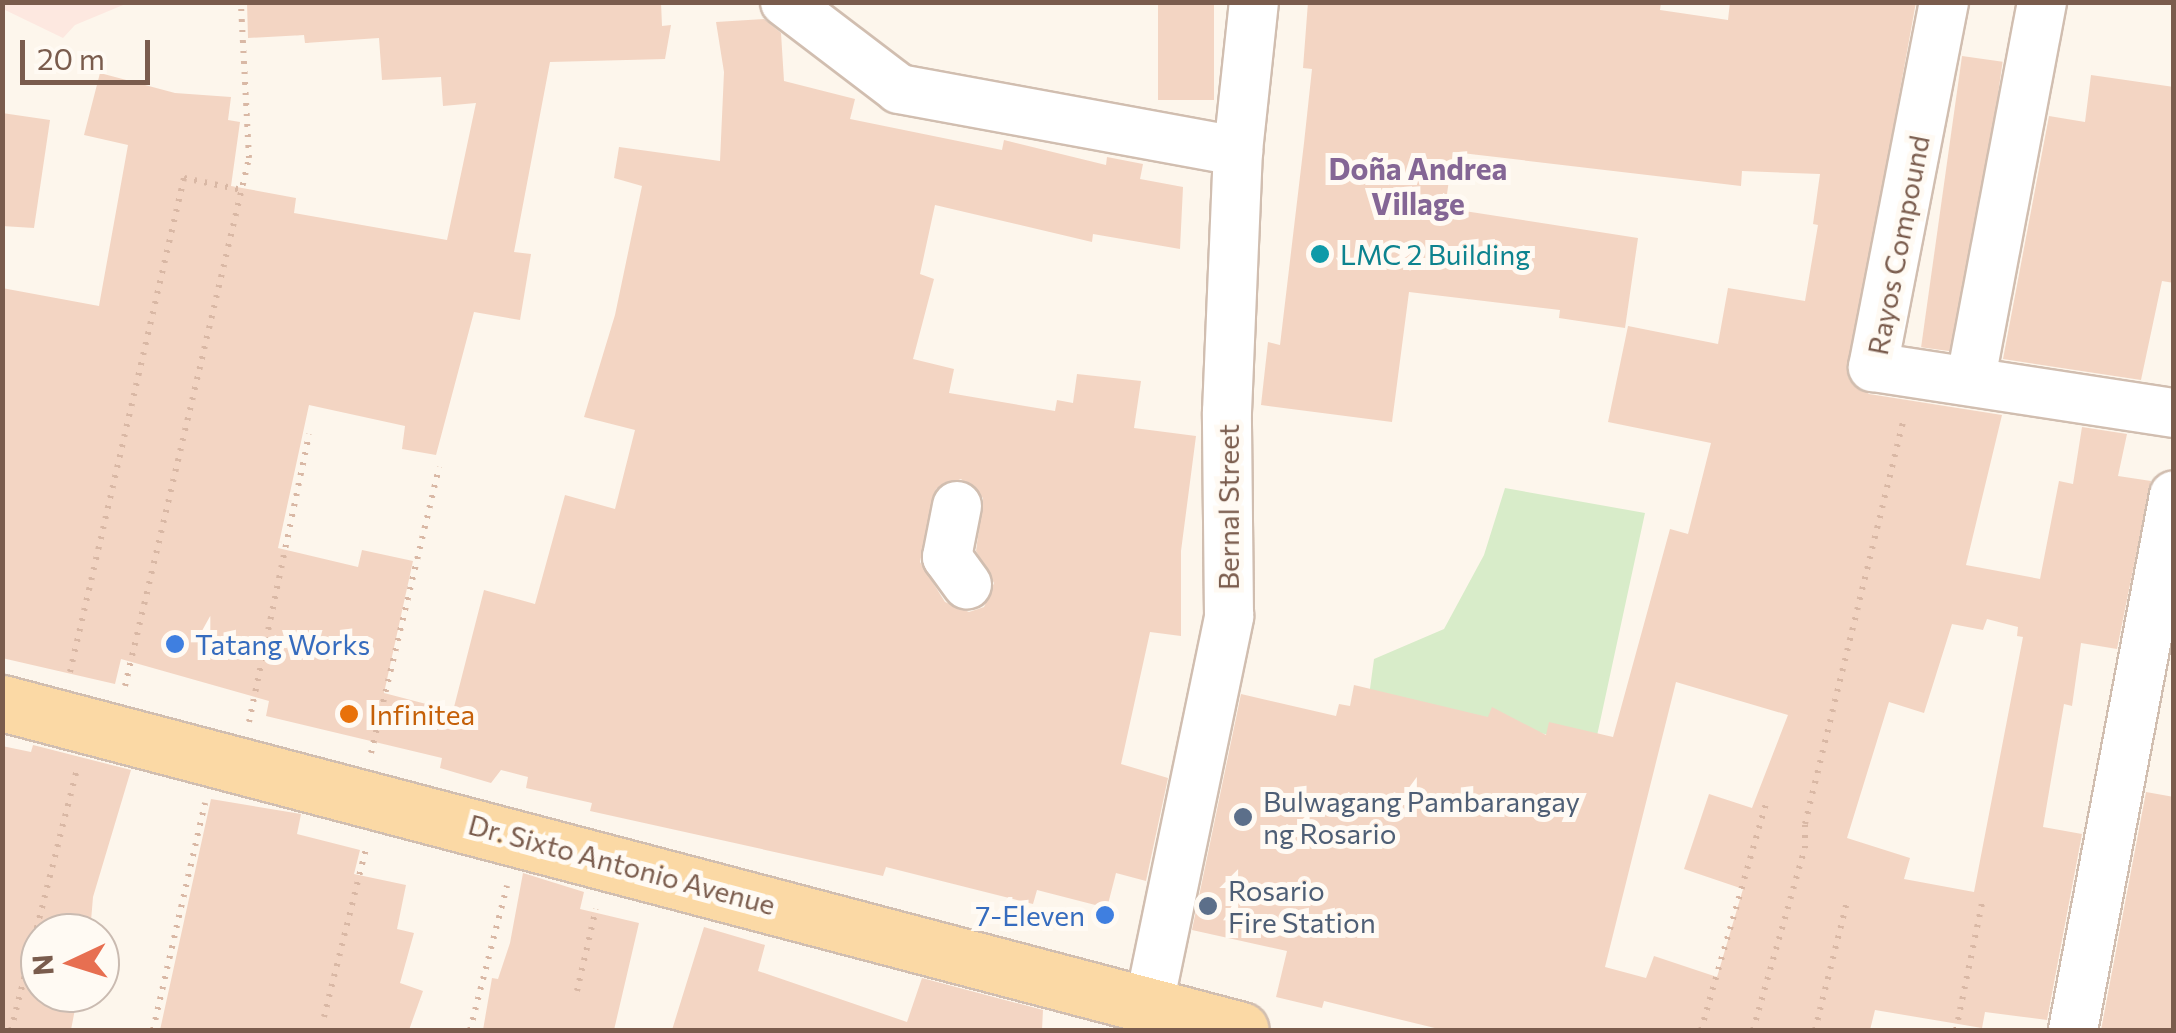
<!DOCTYPE html>
<meta charset="utf-8">
<style>
body{margin:0}
#map{position:relative;width:2176px;height:1033px;overflow:hidden;background:#fdf6ec;font-family:Commissioner,sans-serif}
div>[style]{position:absolute}
.commercial>*{inset:0;background:#fde8e0}
.green>*{inset:0;background:#d8ecc9}
.building>*{inset:0;background:#f3d5c3;transform-origin:0 0}
.path>*{height:6px;margin-top:-3px;transform-origin:0;background:repeating-linear-gradient(90deg,#d9b8a5 0 2.5px,transparent 0 10.5px)}
.roads{filter:drop-shadow(2px 0 #d1beb0) drop-shadow(-2px 0 #d1beb0) drop-shadow(0 2px #d1beb0) drop-shadow(0 -2px #d1beb0)}
.minor>*{height:48px;margin:-24px;padding:0 24px;transform-origin:24px;border-radius:24px;background:#fff}
.major>*{height:55px;margin:-27.5px;padding:0 27.5px;transform-origin:27.5px;border-radius:27.5px;background:#fbd9a5}
.dots>*{width:28px;height:28px;translate:-50% -50%;box-sizing:border-box;border:5px solid #fffaf3;border-radius:50%}
span{translate:-50% -50%;white-space:nowrap;text-align:center;line-height:1.15;-webkit-text-stroke:10px #fffaf3;paint-order:stroke}
.street-label{font-size:28px;color:#7a5c4d}
.culture-label{font-size:28px;color:#0d838f}
.left{translate:0 -50%;text-align:left}
.shop-label{font-size:28px;color:#366cbe}
.right{translate:-100% -50%;text-align:right}
.food-label{font-size:28px;color:#c56008}
.service-label{font-size:28px;color:#4e5e75}
.neighbourhood-label{font-size:30px;color:#846695;font-weight:700}
.frame{position:absolute;inset:0;border:5px solid #7a5c4d;pointer-events:none}
.north{position:absolute;left:20px;top:913px;width:100px;height:100px;box-sizing:border-box;background:#fffaf3;border:2px solid #cabbb1;border-radius:50%;rotate:266deg;font-size:28px;font-weight:700;line-height:40px;text-align:center;color:#7a5c4d}
.north::after{content:'';display:block;margin:auto;width:35px;height:45px;background:#e76f51;clip-path:polygon(50% 0,100% 100%,50% 72%,0 100%)}
.scale{position:absolute;left:20px;top:40px;width:130px;height:45px;box-sizing:border-box;border:5px solid #7a5c4d;border-top:0;padding-left:12px;font-size:30px;line-height:35px;white-space:nowrap;color:#7a5c4d;-webkit-text-stroke:8px #fffaf3;paint-order:stroke}
</style>
<div id="map">
<div class="commercial">
<div style="clip-path:polygon(2px 3px,3px 2px,128px 3px,75px 25px,63px 38px,3px 9px)"></div>
</div>
<div class="green">
<div style="clip-path:polygon(1505px 488px,1645px 513px,1595px 745px,1369px 696px,1374px 659px,1444px 629px,1484px 555px)"></div>
</div>
<div class="building">
<div style="clip-path:polygon(evenodd,247px 2px,661px 2px,662px 26px,671px 25px,665px 59px,550px 62px,514px 252px,531px 254px,520px 320px,474px 312px,436px 455px,402px 449px,405px 426px,309px 405px,278px 548px,358px 567px,362px 550px,413px 561px,384px 693px,453px 711px,484px 590px,535px 604px,565px 495px,615px 509px,635px 430px,584px 417px,615px 315px,642px 186px,614px 178px,619px 147px,720px 161px,724px 72px,716px 22px,764px 19px,781px 33px,784px 81px,855px 99px,850px 119px,1002px 150px,1004px 140px,1106px 165px,1107px 157px,1143px 164px,1140px 179px,1183px 187px,1180px 249px,1093px 234px,1092px 242px,935px 205px,920px 274px,934px 279px,913px 359px,954px 369px,949px 393px,1055px 411px,1057px 400px,1073px 403px,1077px 374px,1141px 381px,1134px 428px,1196px 436px,1181px 551px,1181px 636px,1150px 632px,1121px 764px,1168px 778px,1146px 881px,1116px 873px,1107px 908px,1037px 890px,1033px 904px,886px 867px,883px 876px,590px 811px,592px 803px,526px 788px,528px 777px,501px 770px,491px 783px,440px 768px,442px 758px,266px 716px,269px 701px,121px 659px,115px 684px,2px 658px,2px 288px,99px 306px,128px 145px,84px 135px,100px 73px,175px 93px,231px 97px,228px 120px,240px 122px,231px 186px,296px 198px,294px 213px,447px 240px,476px 103px,443px 106px,441px 77px,382px 80px,379px 38px,305px 43px,304px 35px,248px 38px,247px 2px,961px 479px,983px 498px,976px 551px,994px 583px,984px 607px,969px 612px,945px 602px,920px 562px,936px 489px,961px 479px)"></div>
<div style="left:1158px;top:2px;width:56px;height:98px"></div>
<div style="clip-path:polygon(evenodd,1308px 2px,1661px 2px,1660px 10px,1728px 20px,1730px 2px,1916px 2px,1848px 377px,1869px 394px,2002px 415px,1966px 565px,2040px 579px,2059px 481px,2073px 484px,2082px 427px,2127px 434px,2118px 476px,2151px 481px,2117px 649px,2081px 643px,2072px 706px,2064px 704px,2043px 827px,2082px 834px,2047px 1020px,1985px 1012px,1982px 1028px,1875px 1010px,1870px 1030px,1443px 1030px,1324px 1001px,1322px 1008px,1276px 997px,1287px 951px,1192px 930px,1241px 694px,1336px 716px,1339px 704px,1350px 706px,1354px 685px,1488px 717px,1492px 707px,1546px 735px,1549px 722px,1613px 737px,1670px 529px,1688px 534px,1711px 443px,1608px 422px,1628px 326px,1718px 344px,1728px 288px,1805px 301px,1818px 225px,1813px 224px,1820px 174px,1742px 171px,1741px 186px,1453px 152px,1445px 208px,1638px 238px,1625px 328px,1559px 318px,1560px 310px,1409px 292px,1392px 422px,1261px 405px,1268px 342px,1280px 345px,1304px 143px,1312px 69px,1303px 68px,1308px 2px,1987px 619px,2018px 627px,2017px 636px,2023px 637px,1974px 892px,1904px 879px,1910px 858px,1847px 838px,1889px 702px,1924px 713px,1952px 624px,1983px 630px,1987px 619px,1308px 2px,1676px 682px,1788px 715px,1752px 808px,1709px 794px,1684px 869px,1743px 889px,1717px 977px,1654px 956px,1646px 978px,1605px 967px,1676px 682px)"></div>
<div style="left:1962px;top:56px;width:41px;height:294px;rotate:8deg"></div>
<div style="clip-path:polygon(2091px 75px,2174px 87px,2174px 283px,2162px 281px,2141px 380px,2003px 359px,2049px 116px,2085px 122px)"></div>
<div style="clip-path:polygon(2px 113px,50px 120px,34px 228px,2px 226px)"></div>
<div style="clip-path:polygon(33px 745px,131px 770px,93px 897px,90px 933px,40px 933px,40px 993px,78px 993px,71px 1030px,2px 1030px,2px 746px,31px 752px)"></div>
<div style="clip-path:polygon(2146px 792px,2174px 797px,2174px 1030px,2101px 1030px)"></div>
<div style="clip-path:polygon(211px 799px,301px 814px,297px 834px,360px 850px,354px 874px,406px 885px,397px 929px,414px 933px,400px 983px,423px 991px,409px 1030px,160px 1030px)"></div>
<div style="clip-path:polygon(523px 873px,584px 892px,580px 909px,639px 923px,614px 1030px,483px 1030px,492px 978px,498px 979px,510px 943px)"></div>
<div style="clip-path:polygon(704px 927px,765px 945px,758px 971px,907px 1022px,922px 978px,1043px 1010px,1042px 1030px,672px 1030px)"></div>
</div>
<div class="path">
<div style="left:70px;top:672px;width:507px;rotate:-77.01deg"></div>
<div style="left:184px;top:178px;width:59px;rotate:11.7deg"></div>
<div style="left:125px;top:686px;width:542px;rotate:-76.78deg"></div>
<div style="left:249px;top:158px;width:151px;rotate:-93deg"></div>
<div style="left:249px;top:722px;width:294px;rotate:-78.2deg"></div>
<div style="left:371px;top:753px;width:294px;rotate:-76.6deg"></div>
<div style="left:577px;top:991px;width:84px;rotate:-77deg"></div>
<div style="left:324px;top:1017px;width:173px;rotate:-76deg"></div>
<div style="left:11px;top:1030px;width:269px;rotate:-75.8deg"></div>
<div style="left:153px;top:1030px;width:233px;rotate:-77.1deg"></div>
<div style="left:470px;top:1030px;width:149px;rotate:-75.6deg"></div>
<div style="left:1701px;top:1030px;width:235px;rotate:-74deg"></div>
<div style="left:1753px;top:1030px;width:189px;rotate:-74.1deg"></div>
<div style="left:1805px;top:848px;width:24px;rotate:-90deg"></div>
<div style="left:1805px;top:824px;width:419px;rotate:-76.3deg"></div>
<div style="left:1815px;top:1030px;width:132px;rotate:-76deg"></div>
<div style="left:1956px;top:1030px;width:130px;rotate:-78.4deg"></div>
</div>
<div class="roads">
<div class="minor">
<div style="left:785px;top:2px;width:143px;rotate:37.3deg"></div>
<div style="left:899px;top:89px;width:345px;rotate:10.4deg"></div>
<div style="left:1944px;top:2px;width:372px;rotate:101deg"></div>
<div style="left:1873px;top:367px;width:304px;rotate:8.7deg"></div>
<div style="left:1971px;top:378px;width:383px;rotate:-79.3deg"></div>
<div style="left:957px;top:506px;width:52px;rotate:101.1deg"></div>
<div style="left:947px;top:557px;width:34px;rotate:54deg"></div>
<div style="left:1149px;top:1004px;width:396px;rotate:-78.3deg"></div>
<div style="left:1229px;top:616px;width:204px;rotate:-90.6deg"></div>
<div style="left:1227px;top:412px;width:261px;rotate:-87.6deg"></div>
<div style="left:1238px;top:151px;width:150px;rotate:-83.9deg"></div>
<div style="left:2073px;top:1030px;width:544px;rotate:-79.31deg"></div>
</div>
<div class="major">
<div style="left:2px;top:703px;width:1281px;rotate:14.78deg"></div>
</div>
</div>
<div class="dots">
<div style="left:1320px;top:254px;background:#0f9aa8"></div>
<div style="left:175px;top:644px;background:#3f7fe0"></div>
<div style="left:349px;top:714px;background:#e8710a"></div>
<div style="left:1243px;top:817px;background:#5c6f8a"></div>
<div style="left:1208px;top:906px;background:#5c6f8a"></div>
<div style="left:1105px;top:915px;background:#3f7fe0"></div>
</div>
<div class="street-label">
<span style="left:1898px;top:245px;rotate:-79deg">Rayos Compound</span>
<span style="left:1228px;top:507px;rotate:-90deg">Bernal Street</span>
<span style="left:622px;top:864px;rotate:15deg">Dr. Sixto Antonio Avenue</span>
</div>
<div class="culture-label">
<span class="left" style="left:1340px;top:254px">LMC 2 Building</span>
</div>
<div class="shop-label">
<span class="left" style="left:195px;top:644px">Tatang Works</span>
<span class="right" style="left:1085px;top:915px">7-Eleven</span>
</div>
<div class="food-label">
<span class="left" style="left:369px;top:714px">Infinitea</span>
</div>
<div class="service-label">
<span class="left" style="left:1263px;top:817px">Bulwagang Pambarangay<br>ng Rosario</span>
<span class="left" style="left:1228px;top:906px">Rosario<br>Fire Station</span>
</div>
<div class="neighbourhood-label">
<span style="left:1418px;top:185px">Doña Andrea<br>Village</span>
</div>
<div class="frame"></div>
<div class="north">N</div>
<div class="scale">20 m</div>
</div>
